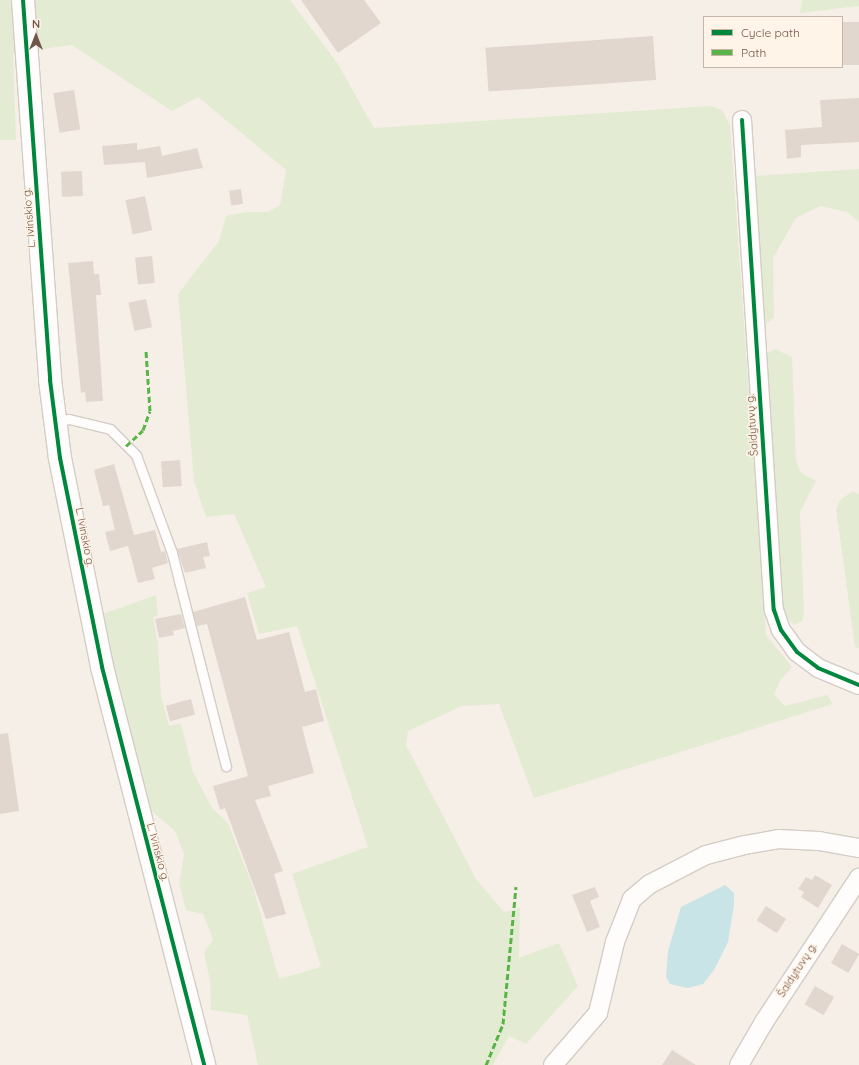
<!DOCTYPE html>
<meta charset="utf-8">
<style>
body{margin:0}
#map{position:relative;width:859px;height:1065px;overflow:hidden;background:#f6efe7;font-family:Quicksand,sans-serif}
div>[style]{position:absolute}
.green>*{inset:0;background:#e3ecd2}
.water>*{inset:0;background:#c9e4e6}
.building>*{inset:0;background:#e2d7cf;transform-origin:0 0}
.roads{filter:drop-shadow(1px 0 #d4ccc6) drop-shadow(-1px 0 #d4ccc6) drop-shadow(0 1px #d4ccc6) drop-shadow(0 -1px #d4ccc6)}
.lane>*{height:9px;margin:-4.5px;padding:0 4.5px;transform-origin:4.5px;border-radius:4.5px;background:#fefdfb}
.street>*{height:18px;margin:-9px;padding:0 9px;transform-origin:9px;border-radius:9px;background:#fefdfb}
.secondary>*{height:22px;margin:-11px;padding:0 11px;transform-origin:11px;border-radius:11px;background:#fefdfb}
.quiet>*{height:3px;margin-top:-1.5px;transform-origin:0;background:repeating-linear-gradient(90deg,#59b447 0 6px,transparent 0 9px)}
.cycleway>*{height:4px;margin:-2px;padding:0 2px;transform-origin:2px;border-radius:2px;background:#00873e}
span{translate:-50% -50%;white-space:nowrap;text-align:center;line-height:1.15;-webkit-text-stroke:3px #fff4e7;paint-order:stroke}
.street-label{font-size:11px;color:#725649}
.legend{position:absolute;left:703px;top:16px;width:140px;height:52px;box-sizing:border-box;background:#fff4e7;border:1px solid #c7b5a8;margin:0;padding:5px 7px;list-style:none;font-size:12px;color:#725649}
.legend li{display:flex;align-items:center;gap:8px;height:20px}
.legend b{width:20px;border:1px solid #c7b5a8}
.north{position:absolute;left:16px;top:16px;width:40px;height:40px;-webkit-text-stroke:3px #fff4e7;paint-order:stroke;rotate:0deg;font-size:11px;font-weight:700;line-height:16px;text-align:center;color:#725649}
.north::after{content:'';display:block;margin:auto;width:14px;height:18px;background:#725649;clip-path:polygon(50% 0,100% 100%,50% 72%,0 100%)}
</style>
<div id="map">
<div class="green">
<div style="clip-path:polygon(0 0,290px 0,338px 64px,374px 128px,711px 106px,722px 110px,730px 125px,766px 635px,792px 667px,781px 679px,774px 694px,785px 706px,827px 695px,833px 704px,534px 798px,499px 704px,462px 706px,408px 731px,406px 745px,476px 879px,504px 912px,520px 908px,519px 958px,559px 943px,578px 986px,526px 1044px,509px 1036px,493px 1065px,258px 1065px,247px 1015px,211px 1010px,210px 981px,204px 953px,213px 939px,203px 914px,186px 910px,179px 884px,184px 854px,175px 831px,146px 806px,100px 615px,156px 595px,158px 616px,153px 617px,158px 644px,161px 695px,169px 726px,181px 723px,193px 772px,212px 808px,228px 823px,253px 887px,279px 979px,321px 967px,292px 874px,368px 847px,297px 626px,259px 634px,247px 593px,266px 587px,234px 514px,206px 517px,194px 481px,178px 294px,219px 241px,226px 216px,247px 212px,268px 212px,280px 205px,286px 170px,198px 97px,172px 111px,72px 45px,13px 53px,16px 140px,0 140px)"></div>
<div style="clip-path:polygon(802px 0,859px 0,859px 6px,800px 13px)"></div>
<div style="clip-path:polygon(859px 169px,859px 222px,847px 212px,820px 206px,796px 218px,773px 258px,774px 318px,763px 326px,753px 176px)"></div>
<div style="clip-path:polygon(775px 349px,792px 357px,796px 460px,801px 473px,816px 481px,800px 512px,804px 610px,803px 620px,794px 625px,784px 615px,779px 592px,764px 354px)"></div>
<div style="clip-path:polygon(853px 491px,859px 494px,859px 648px,855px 647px,836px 509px,840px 500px)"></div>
</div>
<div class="water">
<div style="clip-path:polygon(725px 885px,734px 893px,734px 905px,728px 942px,714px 970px,703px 984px,688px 988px,670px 984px,666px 977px,668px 951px,681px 907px)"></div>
</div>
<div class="building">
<div style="clip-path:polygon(301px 0,364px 0,381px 23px,338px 53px)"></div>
<div style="left:859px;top:22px;width:43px;height:17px;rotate:90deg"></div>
<div style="left:653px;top:36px;width:44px;height:168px;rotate:86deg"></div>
<div style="left:74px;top:90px;width:40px;height:21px;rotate:81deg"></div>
<div style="clip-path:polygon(859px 98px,859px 142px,801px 145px,801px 157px,787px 159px,785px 130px,822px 127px,820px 100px)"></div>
<div style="clip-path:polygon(137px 143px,137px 150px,160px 146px,162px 156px,197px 148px,203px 168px,147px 178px,145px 162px,104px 165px,102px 146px)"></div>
<div style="left:82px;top:171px;width:25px;height:21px;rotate:88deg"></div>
<div style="left:241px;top:189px;width:15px;height:12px;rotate:82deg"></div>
<div style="left:145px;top:196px;width:35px;height:20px;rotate:78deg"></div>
<div style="left:152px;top:256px;width:27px;height:17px;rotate:84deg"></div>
<div style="clip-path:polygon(93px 261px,94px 274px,99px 274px,101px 295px,96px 295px,103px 401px,86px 402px,85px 392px,81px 393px,68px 263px)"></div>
<div style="left:146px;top:299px;width:29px;height:18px;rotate:78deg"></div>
<div style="left:180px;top:460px;width:26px;height:19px;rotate:86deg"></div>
<div style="clip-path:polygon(114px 464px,134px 535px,155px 530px,161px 552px,165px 551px,168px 563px,152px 568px,155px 579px,138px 583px,128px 546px,110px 551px,105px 532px,115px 530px,109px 505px,103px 506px,94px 470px)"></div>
<div style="clip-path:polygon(207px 542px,210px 556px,203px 557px,206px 568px,185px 573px,177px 549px)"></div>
<div style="clip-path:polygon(245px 597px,257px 640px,289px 632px,305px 692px,316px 689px,324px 721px,302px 727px,314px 773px,268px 786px,271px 796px,255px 800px,283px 871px,274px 874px,286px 914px,266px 919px,225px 808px,220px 810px,213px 786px,248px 776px,207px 624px,197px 626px,193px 612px)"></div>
<div style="clip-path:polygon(181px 614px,185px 628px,173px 631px,174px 635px,159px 638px,155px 619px)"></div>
<div style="left:191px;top:699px;width:16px;height:26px;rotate:75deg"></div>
<div style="clip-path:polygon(8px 733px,19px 811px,0 814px,0 734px)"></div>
<div style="clip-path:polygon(815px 875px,832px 885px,818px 908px,801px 897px,804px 892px,798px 889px,806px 877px,812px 880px)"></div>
<div style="clip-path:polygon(595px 887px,599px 897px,590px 901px,600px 927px,587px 932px,572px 895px)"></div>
<div style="left:766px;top:906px;width:24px;height:17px;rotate:33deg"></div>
<div style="left:842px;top:944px;width:20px;height:22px;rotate:30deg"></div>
<div style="left:815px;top:986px;width:22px;height:21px;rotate:30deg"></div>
<div style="clip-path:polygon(672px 1050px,696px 1065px,662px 1065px)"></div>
</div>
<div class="roads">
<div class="lane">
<div style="left:56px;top:421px;width:13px;rotate:-9deg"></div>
<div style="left:69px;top:419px;width:42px;rotate:13.7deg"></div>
<div style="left:110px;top:429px;width:37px;rotate:45deg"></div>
<div style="left:136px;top:455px;width:104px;rotate:69.8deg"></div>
<div style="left:172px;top:553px;width:220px;rotate:75.8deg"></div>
</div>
<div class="street">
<div style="left:742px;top:120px;width:491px;rotate:86.3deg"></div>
<div style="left:774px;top:610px;width:21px;rotate:71deg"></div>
<div style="left:781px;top:630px;width:27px;rotate:54deg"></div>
<div style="left:797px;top:652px;width:26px;rotate:37deg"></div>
<div style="left:818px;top:668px;width:44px;rotate:22.5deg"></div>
<div style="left:553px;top:1065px;width:69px;rotate:-49.1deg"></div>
<div style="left:598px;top:1013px;width:73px;rotate:-76.5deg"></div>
<div style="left:615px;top:942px;width:46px;rotate:-68.4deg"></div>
<div style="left:632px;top:899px;width:23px;rotate:-40deg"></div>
<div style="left:650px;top:884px;width:63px;rotate:-27.4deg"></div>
<div style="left:706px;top:855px;width:40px;rotate:-14.4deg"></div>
<div style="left:745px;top:845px;width:34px;rotate:-10deg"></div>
<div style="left:778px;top:839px;width:41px;rotate:2.8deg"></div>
<div style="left:819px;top:841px;width:41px;rotate:9.9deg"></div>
<div style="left:739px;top:1065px;width:50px;rotate:-59.8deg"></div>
<div style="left:764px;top:1022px;width:173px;rotate:-56.6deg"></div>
</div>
<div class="secondary">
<div style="left:23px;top:0;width:381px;rotate:85.9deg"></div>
<div style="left:50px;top:380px;width:79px;rotate:82.7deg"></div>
<div style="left:60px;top:458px;width:213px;rotate:78.6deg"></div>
<div style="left:102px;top:667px;width:411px;rotate:75.6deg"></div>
</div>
</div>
<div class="quiet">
<div style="left:126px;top:446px;width:23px;rotate:-43deg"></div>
<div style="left:143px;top:430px;width:20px;rotate:-70deg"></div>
<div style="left:150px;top:411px;width:60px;rotate:-93.8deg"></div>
<div style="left:486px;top:1065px;width:44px;rotate:-67.5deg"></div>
<div style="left:503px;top:1024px;width:138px;rotate:-84.6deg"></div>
</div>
<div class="cycleway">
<div style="left:23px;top:0;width:381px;rotate:85.9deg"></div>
<div style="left:50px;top:380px;width:79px;rotate:82.7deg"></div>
<div style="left:60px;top:458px;width:213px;rotate:78.6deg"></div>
<div style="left:102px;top:667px;width:411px;rotate:75.6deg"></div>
<div style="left:742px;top:120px;width:491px;rotate:86.3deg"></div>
<div style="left:774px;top:610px;width:21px;rotate:71deg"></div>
<div style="left:781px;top:630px;width:27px;rotate:54deg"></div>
<div style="left:797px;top:652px;width:26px;rotate:37deg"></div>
<div style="left:818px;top:668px;width:44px;rotate:22.5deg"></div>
</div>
<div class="street-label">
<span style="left:29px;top:218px;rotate:-95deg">L. Ivinskio g.</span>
<span style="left:752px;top:425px;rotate:-94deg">Šaldytuvų g.</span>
<span style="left:85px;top:537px;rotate:79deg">L. Ivinskio g.</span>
<span style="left:158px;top:852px;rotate:75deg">L. Ivinskio g.</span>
<span style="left:797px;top:970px;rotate:-57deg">Šaldytuvų g.</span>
</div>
<ul class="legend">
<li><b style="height:5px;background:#00873e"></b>Cycle path</li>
<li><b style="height:5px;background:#59b447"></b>Path</li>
</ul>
<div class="north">N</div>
</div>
